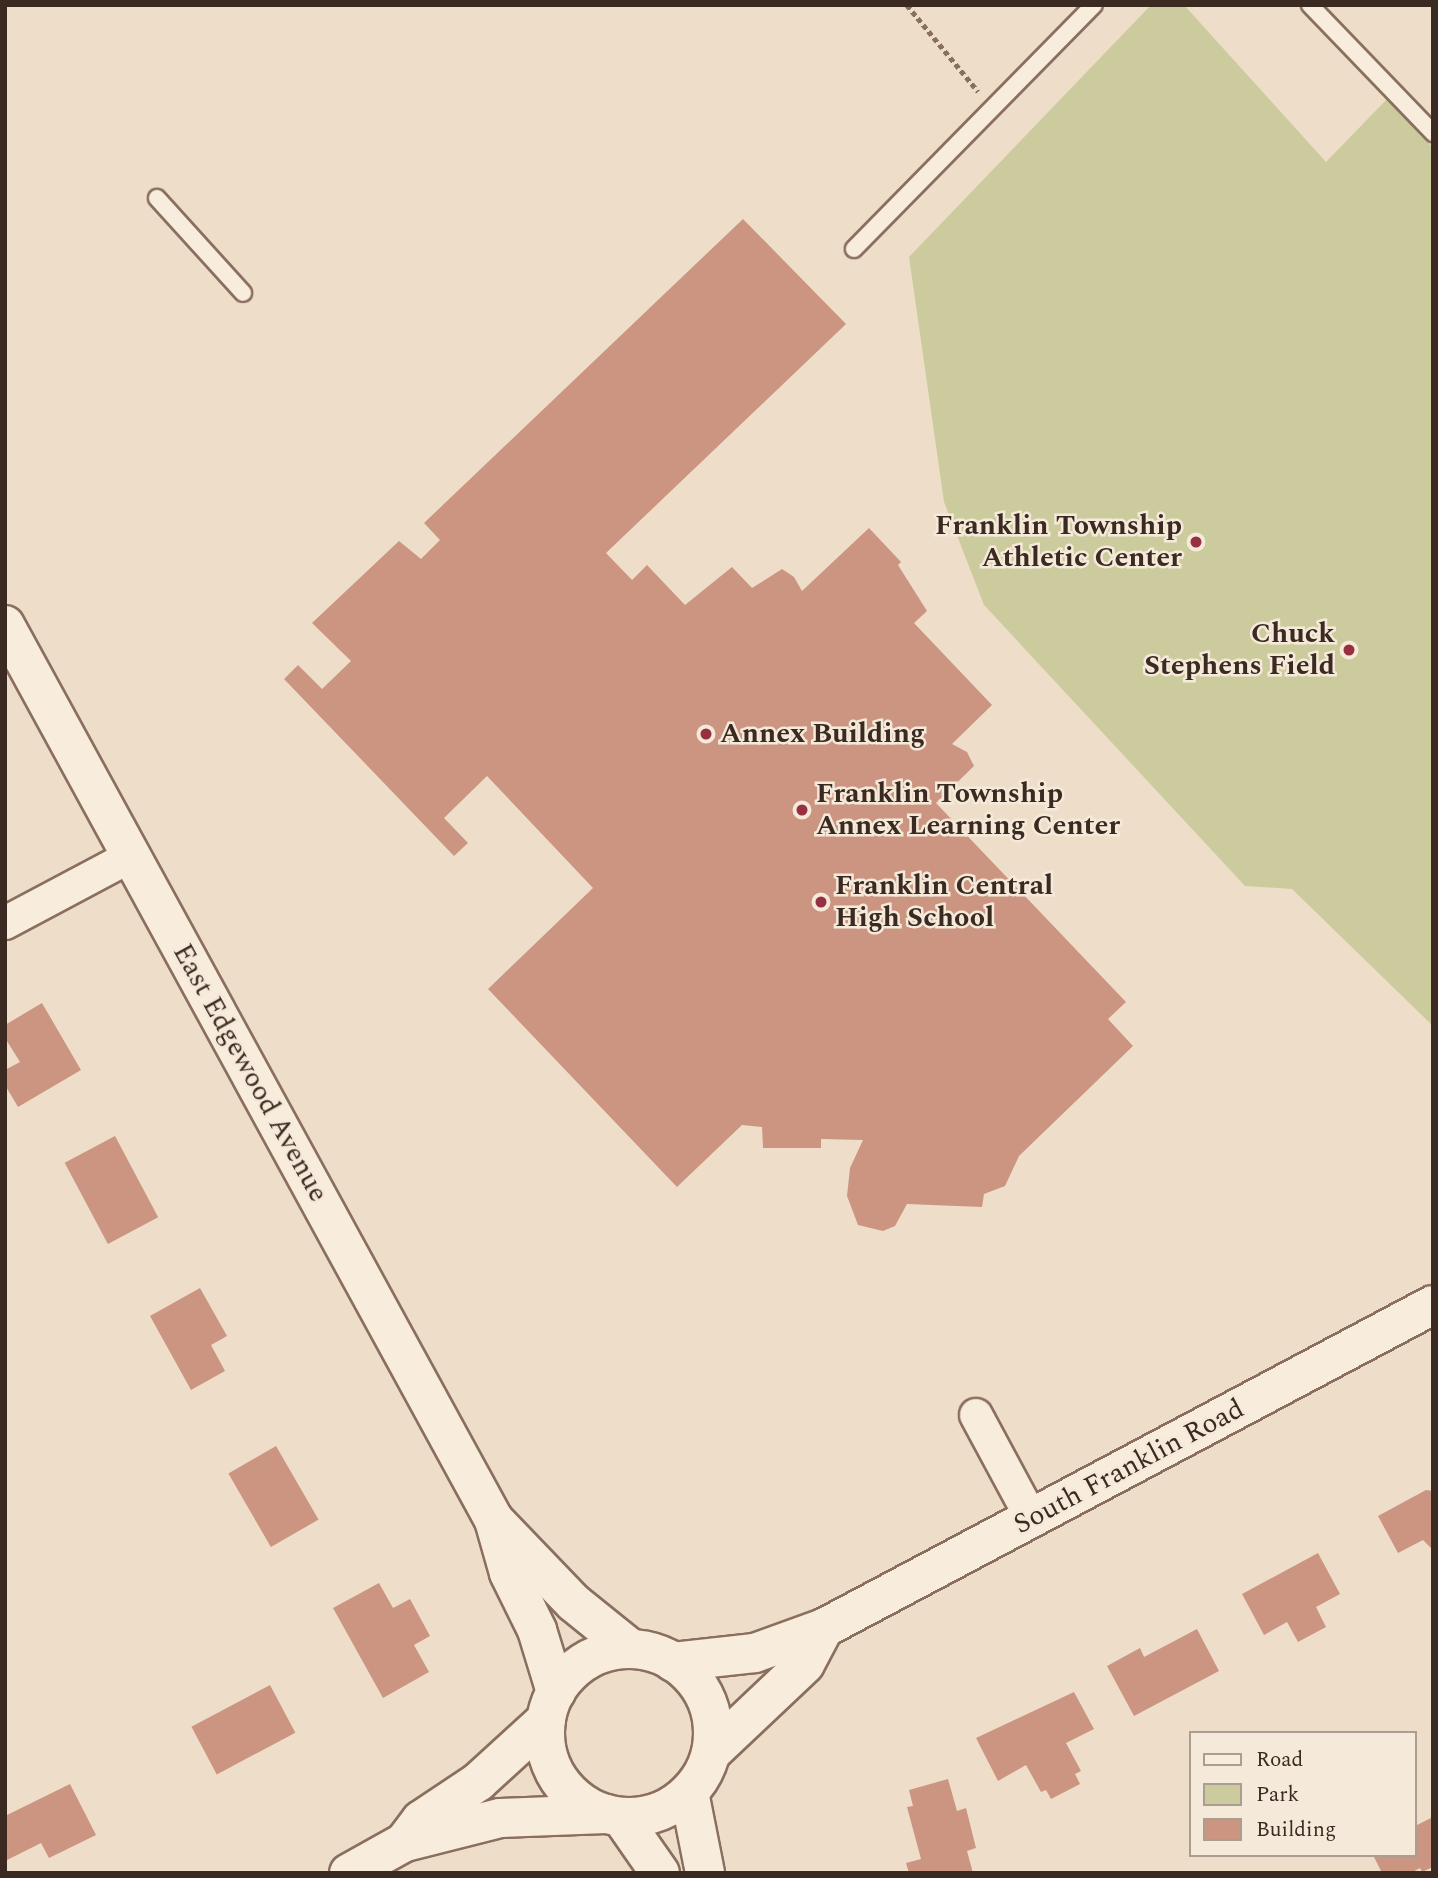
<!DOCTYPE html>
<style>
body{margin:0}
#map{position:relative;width:1438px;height:1878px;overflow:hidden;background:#eedec9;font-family:Spectral,serif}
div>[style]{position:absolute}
.green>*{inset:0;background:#cccb9d}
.building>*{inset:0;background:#cb9581;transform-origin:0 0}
.path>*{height:4.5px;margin-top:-2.25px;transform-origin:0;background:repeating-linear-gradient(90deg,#8a6f5e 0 5px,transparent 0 8.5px)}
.roads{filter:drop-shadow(2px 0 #8a6f5e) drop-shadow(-2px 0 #8a6f5e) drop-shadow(0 2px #8a6f5e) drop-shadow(0 -2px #8a6f5e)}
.service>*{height:16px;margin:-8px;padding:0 8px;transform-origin:8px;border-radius:8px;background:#f8ecdd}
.minor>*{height:32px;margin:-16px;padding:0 16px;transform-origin:16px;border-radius:16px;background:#f8ecdd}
.secondary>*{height:38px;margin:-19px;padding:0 19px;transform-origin:19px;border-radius:19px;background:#f8ecdd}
.secondary>.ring{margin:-19px;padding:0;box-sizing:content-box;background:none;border:38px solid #f8ecdd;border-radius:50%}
.dots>*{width:19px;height:19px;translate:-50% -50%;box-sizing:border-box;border:4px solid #f5e9d9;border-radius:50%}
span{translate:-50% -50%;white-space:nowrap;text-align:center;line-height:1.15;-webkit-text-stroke:5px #f5e9d9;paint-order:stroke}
.poi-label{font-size:28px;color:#3b2a21;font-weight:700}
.right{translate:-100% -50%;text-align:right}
.left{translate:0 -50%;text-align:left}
.street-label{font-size:28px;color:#3b2a21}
.frame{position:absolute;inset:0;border:7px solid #3b2a21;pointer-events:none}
.legend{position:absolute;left:1189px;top:1731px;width:228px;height:126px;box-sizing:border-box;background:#f5e9d9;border:2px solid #ab9d8f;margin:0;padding:9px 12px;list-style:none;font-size:21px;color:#3b2a21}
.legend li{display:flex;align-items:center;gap:14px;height:35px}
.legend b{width:35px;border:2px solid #ab9d8f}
</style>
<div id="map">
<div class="green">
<div style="clip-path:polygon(1151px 5px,1184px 5px,1326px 162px,1388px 98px,1433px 148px,1433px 1026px,1292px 889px,1245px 886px,984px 605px,944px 502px,909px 257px)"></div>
</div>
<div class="building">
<div style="clip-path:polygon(743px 219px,846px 324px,606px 553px,632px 580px,647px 565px,685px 605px,732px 567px,752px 588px,782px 569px,794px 577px,802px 591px,869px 528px,901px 562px,898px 565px,927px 611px,914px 623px,992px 705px,952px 744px,967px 752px,974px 766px,936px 803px,1126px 1002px,1108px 1019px,1133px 1046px,1019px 1156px,1005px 1186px,984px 1194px,982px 1207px,907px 1204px,895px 1226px,883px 1231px,858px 1225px,847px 1196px,850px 1168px,863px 1140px,821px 1139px,821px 1148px,763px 1148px,762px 1127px,742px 1125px,677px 1187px,488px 989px,593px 888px,487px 776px,444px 818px,468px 843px,454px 856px,284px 679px,298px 665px,322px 689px,351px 661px,312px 623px,399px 541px,421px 559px,440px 540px,424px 523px)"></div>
<div style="clip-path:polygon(42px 1003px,81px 1070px,18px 1107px,5px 1085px,5px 1070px,20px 1062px,5px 1038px,5px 1025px)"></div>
<div style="left:115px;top:1136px;width:92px;height:57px;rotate:62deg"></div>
<div style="clip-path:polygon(200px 1288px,227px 1336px,211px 1345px,225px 1371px,191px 1390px,150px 1316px)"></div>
<div style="left:276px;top:1446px;width:85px;height:55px;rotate:60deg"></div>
<div style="clip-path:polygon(1426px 1490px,1433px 1491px,1433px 1550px,1423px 1540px,1398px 1553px,1378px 1516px)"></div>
<div style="clip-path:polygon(1318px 1553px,1340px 1594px,1316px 1607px,1326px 1627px,1298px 1642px,1287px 1622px,1264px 1635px,1242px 1594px)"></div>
<div style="clip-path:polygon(379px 1583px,393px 1608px,410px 1599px,430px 1636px,414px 1645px,429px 1672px,383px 1698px,333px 1608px)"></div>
<div style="clip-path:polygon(1197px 1629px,1219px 1671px,1134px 1716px,1107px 1666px,1140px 1648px,1144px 1657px)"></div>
<div style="left:270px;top:1685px;width:54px;height:89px;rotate:62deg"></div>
<div style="clip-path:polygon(1074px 1692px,1094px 1729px,1066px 1743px,1081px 1771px,1075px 1774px,1080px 1784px,1051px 1799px,1046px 1790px,1041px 1792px,1026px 1765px,998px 1781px,976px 1738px)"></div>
<div style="clip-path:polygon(948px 1779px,957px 1811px,966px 1808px,976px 1848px,967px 1851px,973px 1873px,909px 1873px,906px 1863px,921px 1859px,907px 1807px,913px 1806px,909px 1790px)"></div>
<div style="clip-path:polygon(70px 1784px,96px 1835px,49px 1858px,41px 1843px,5px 1861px,5px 1816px)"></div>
<div style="clip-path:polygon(1433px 1817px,1433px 1867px,1422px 1872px,1420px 1868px,1411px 1873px,1382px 1873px,1373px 1855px,1415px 1855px,1415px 1826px)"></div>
</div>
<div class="path">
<div style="left:907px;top:5px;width:112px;rotate:50.5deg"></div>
</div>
<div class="roads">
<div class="service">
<div style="left:1310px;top:5px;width:178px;rotate:46.1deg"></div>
<div style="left:157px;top:198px;width:128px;rotate:47.8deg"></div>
<div style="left:854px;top:249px;width:342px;rotate:-45.5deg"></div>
</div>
<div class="minor">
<div style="left:5px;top:923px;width:143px;rotate:-28deg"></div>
<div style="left:976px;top:1415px;width:118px;rotate:61.7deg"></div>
</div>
<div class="secondary">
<div style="left:5px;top:625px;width:1020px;rotate:61.35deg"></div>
<div style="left:494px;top:1520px;width:55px;rotate:74.2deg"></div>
<div style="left:509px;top:1573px;width:64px;rotate:63.8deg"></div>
<div style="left:537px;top:1630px;width:65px;rotate:73deg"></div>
<div style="left:494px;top:1520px;width:115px;rotate:46.1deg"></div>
<div style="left:574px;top:1603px;width:73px;rotate:38.9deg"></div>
<div class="ring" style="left:545px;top:1649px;width:130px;height:130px"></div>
<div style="left:673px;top:1662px;width:82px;rotate:-6.3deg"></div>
<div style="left:755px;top:1653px;width:73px;rotate:-19.9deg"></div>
<div style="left:824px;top:1628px;width:689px;rotate:-27.94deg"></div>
<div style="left:711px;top:1753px;width:129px;rotate:-43.4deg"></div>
<div style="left:805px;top:1664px;width:41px;rotate:-62.2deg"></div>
<div style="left:689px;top:1792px;width:83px;rotate:78.8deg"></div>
<div style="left:621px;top:1817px;width:68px;rotate:55.1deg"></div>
<div style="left:406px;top:1840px;width:25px;rotate:-53deg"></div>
<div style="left:421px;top:1820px;width:69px;rotate:-33.7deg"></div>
<div style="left:478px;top:1782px;width:92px;rotate:-42.4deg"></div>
<div style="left:349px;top:1873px;width:64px;rotate:-29deg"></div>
<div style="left:405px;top:1842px;width:98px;rotate:-14.2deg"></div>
<div style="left:500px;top:1818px;width:106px;rotate:-2.2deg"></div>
</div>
</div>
<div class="dots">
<div style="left:1196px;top:542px;background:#97303f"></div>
<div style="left:1349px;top:650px;background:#97303f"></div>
<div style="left:706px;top:734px;background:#97303f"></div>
<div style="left:802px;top:810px;background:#97303f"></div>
<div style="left:821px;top:902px;background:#97303f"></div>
</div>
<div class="poi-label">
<span class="right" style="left:1182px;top:542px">Franklin Township<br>Athletic Center</span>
<span class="right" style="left:1335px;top:650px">Chuck<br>Stephens Field</span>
<span class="left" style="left:720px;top:734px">Annex Building</span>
<span class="left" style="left:816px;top:810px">Franklin Township<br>Annex Learning Center</span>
<span class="left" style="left:835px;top:902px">Franklin Central<br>High School</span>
</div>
<div class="street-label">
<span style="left:250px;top:1073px;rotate:61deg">East Edgewood Avenue</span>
<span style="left:1129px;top:1467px;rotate:-28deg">South Franklin Road</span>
</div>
<div class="frame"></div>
<ul class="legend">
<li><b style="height:9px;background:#f8ecdd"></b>Road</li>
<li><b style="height:19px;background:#cccb9d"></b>Park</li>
<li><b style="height:19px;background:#cb9581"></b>Building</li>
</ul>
</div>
